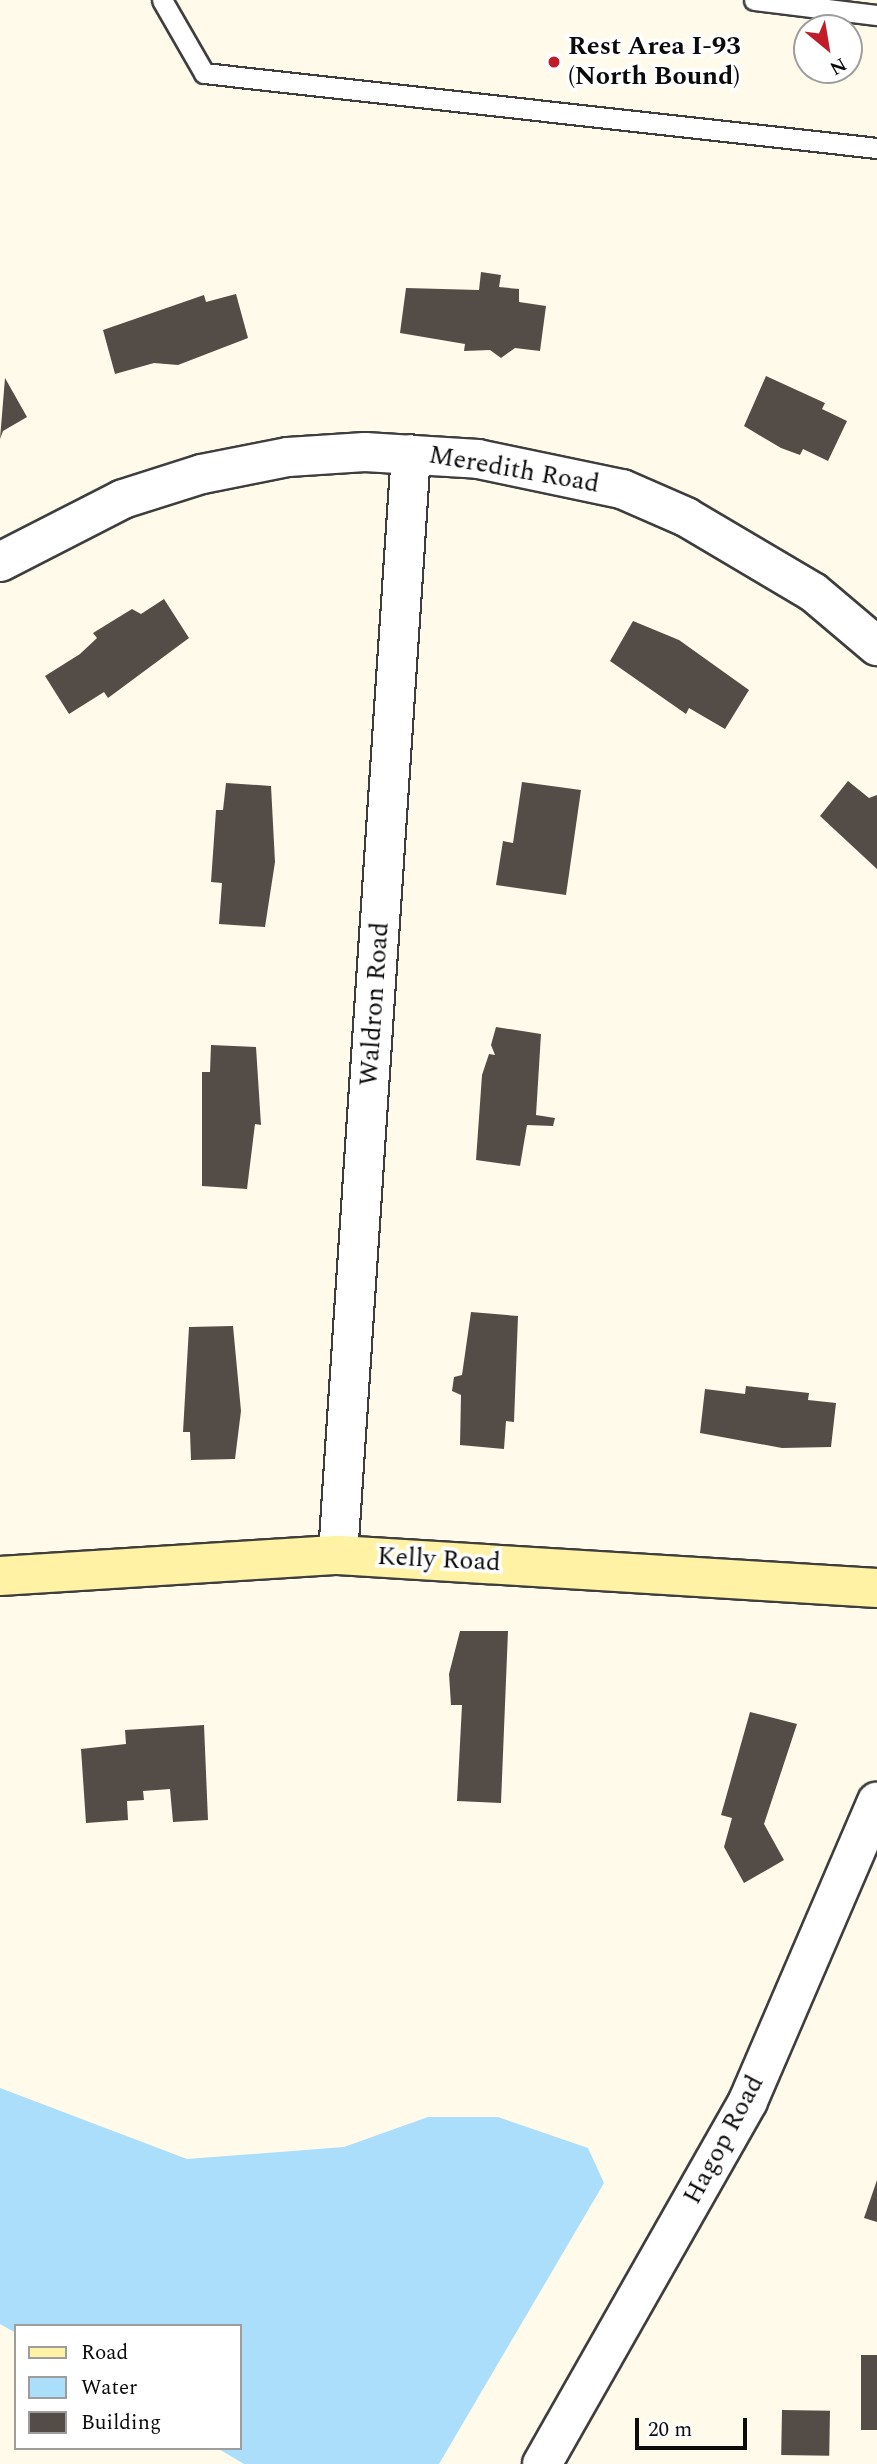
<!DOCTYPE html>
<style>
body{margin:0}
#map{position:relative;width:877px;height:2464px;overflow:hidden;background:#fffae9;font-family:Spectral,serif}
div>[style]{position:absolute}
.water>*{inset:0;background:#abdefa}
.building>*{inset:0;background:#544c47;transform-origin:0 0}
.roads{filter:drop-shadow(2px 0 #3e3e3e) drop-shadow(-2px 0 #3e3e3e) drop-shadow(0 2px #3e3e3e) drop-shadow(0 -2px #3e3e3e)}
.lane>*{height:19px;margin:-9.5px;padding:0 9.5px;transform-origin:9.5px;border-radius:9.5px;background:#fff}
.street>*{height:38px;margin:-19px;padding:0 19px;transform-origin:19px;border-radius:19px;background:#fff}
.secondary>*{height:38px;margin:-19px;padding:0 19px;transform-origin:19px;border-radius:19px;background:#fff2a4}
.dots>*{width:19px;height:19px;translate:-50% -50%;box-sizing:border-box;border:4px solid #fff;border-radius:50%}
span{translate:-50% -50%;white-space:nowrap;text-align:center;line-height:1.15;-webkit-text-stroke:7px #fff;paint-order:stroke}
.poi-label{font-size:26px;color:#0b0b0b;font-weight:700}
.left{translate:0 -50%;text-align:left}
.street-label{font-size:26px;color:#0b0b0b}
.legend{position:absolute;left:14px;top:2324px;width:228px;height:126px;box-sizing:border-box;background:#fff;border:2px solid #9d9d9d;margin:0;padding:9px 12px;list-style:none;font-size:21px;color:#0b0b0b}
.legend li{display:flex;align-items:center;gap:14px;height:35px}
.legend b{width:35px;border:2px solid #9d9d9d}
.north{position:absolute;left:793px;top:14px;width:70px;height:70px;box-sizing:border-box;background:#fff;border:2px solid #9d9d9d;border-radius:50%;rotate:150deg;font-size:19px;font-weight:700;line-height:28px;text-align:center;color:#0b0b0b}
.north::after{content:'';display:block;margin:auto;width:24px;height:32px;background:#c21c29;clip-path:polygon(50% 0,100% 100%,50% 72%,0 100%)}
.scale{position:absolute;left:635px;top:2418px;width:112px;height:32px;box-sizing:border-box;border:4px solid #0b0b0b;border-top:0;padding-left:9px;font-size:21px;line-height:24px;white-space:nowrap;color:#0b0b0b;-webkit-text-stroke:5px #fff;paint-order:stroke}
</style>
<div id="map">
<div class="water">
<div style="clip-path:polygon(0 2088px,187px 2159px,344px 2147px,428px 2117px,498px 2117px,588px 2148px,604px 2183px,439px 2464px,244px 2464px,217px 2448px,240px 2448px,240px 2326px,16px 2326px,16px 2333px,0 2324px)"></div>
</div>
<div class="building">
<div style="clip-path:polygon(481px 272px,501px 275px,499px 287px,519px 289px,519px 302px,546px 306px,540px 351px,515px 348px,501px 358px,490px 350px,464px 351px,465px 344px,400px 333px,406px 288px,479px 290px)"></div>
<div style="clip-path:polygon(236px 294px,248px 338px,178px 365px,154px 363px,115px 374px,103px 330px,204px 295px,206px 302px)"></div>
<div style="clip-path:polygon(766px 376px,825px 403px,822px 409px,847px 421px,828px 461px,803px 449px,800px 455px,781px 448px,744px 426px)"></div>
<div style="clip-path:polygon(5px 378px,27px 417px,3px 431px,0 439px)"></div>
<div style="clip-path:polygon(164px 599px,189px 638px,108px 698px,104px 692px,69px 714px,45px 676px,80px 654px,97px 638px,93px 633px,132px 609px,141px 614px)"></div>
<div style="clip-path:polygon(633px 621px,679px 640px,749px 690px,725px 729px,689px 708px,686px 714px,610px 661px)"></div>
<div style="clip-path:polygon(848px 781px,869px 798px,877px 795px,877px 869px,820px 816px)"></div>
<div style="clip-path:polygon(522px 782px,581px 790px,566px 895px,496px 885px,503px 841px,513px 843px)"></div>
<div style="clip-path:polygon(226px 783px,271px 786px,275px 862px,265px 927px,219px 924px,222px 883px,211px 882px,216px 810px,223px 810px)"></div>
<div style="clip-path:polygon(496px 1027px,541px 1034px,536px 1115px,555px 1118px,553px 1126px,527px 1125px,520px 1166px,476px 1160px,482px 1075px,489px 1054px,495px 1055px,491px 1045px)"></div>
<div style="clip-path:polygon(211px 1045px,256px 1047px,261px 1125px,255px 1124px,247px 1189px,202px 1186px,202px 1072px,210px 1072px)"></div>
<div style="clip-path:polygon(471px 1312px,518px 1316px,514px 1422px,506px 1421px,504px 1449px,460px 1445px,461px 1395px,452px 1391px,454px 1377px,462px 1375px)"></div>
<div style="clip-path:polygon(233px 1326px,241px 1411px,235px 1459px,191px 1460px,190px 1432px,183px 1432px,189px 1327px)"></div>
<div style="clip-path:polygon(746px 1386px,809px 1393px,808px 1400px,836px 1403px,831px 1447px,782px 1448px,700px 1433px,705px 1389px,745px 1394px)"></div>
<div style="clip-path:polygon(460px 1631px,508px 1631px,501px 1803px,457px 1801px,462px 1705px,451px 1705px,449px 1674px)"></div>
<div style="clip-path:polygon(750px 1712px,797px 1724px,764px 1824px,784px 1860px,744px 1883px,724px 1847px,732px 1818px,721px 1815px)"></div>
<div style="clip-path:polygon(204px 1725px,208px 1820px,173px 1822px,170px 1789px,143px 1791px,144px 1800px,127px 1801px,128px 1820px,86px 1823px,81px 1749px,126px 1744px,125px 1730px)"></div>
<div style="clip-path:polygon(877px 2180px,877px 2222px,864px 2218px)"></div>
<div style="left:861px;top:2355px;width:16px;height:75px"></div>
<div style="left:782px;top:2410px;width:48px;height:45px;rotate:1deg"></div>
</div>
<div class="roads">
<div class="lane">
<div style="left:162px;top:0;width:84px;rotate:60.1deg"></div>
<div style="left:204px;top:73px;width:677px;rotate:6.36deg"></div>
<div style="left:754px;top:0;width:124px;rotate:7deg"></div>
</div>
<div class="street">
<div style="left:0;top:562px;width:138px;rotate:-27.1deg"></div>
<div style="left:123px;top:499px;width:83px;rotate:-17.6deg"></div>
<div style="left:202px;top:474px;width:88px;rotate:-11.2deg"></div>
<div style="left:288px;top:457px;width:77px;rotate:-3.7deg"></div>
<div style="left:365px;top:452px;width:113px;rotate:3.5deg"></div>
<div style="left:478px;top:459px;width:147px;rotate:11.8deg"></div>
<div style="left:622px;top:489px;width:70px;rotate:23.6deg"></div>
<div style="left:686px;top:517px;width:147px;rotate:30.6deg"></div>
<div style="left:813px;top:592px;width:84px;rotate:40.2deg"></div>
<div style="left:338px;top:1555px;width:1103px;rotate:-86.21deg"></div>
<div style="left:542px;top:2464px;width:417px;rotate:-60.4deg"></div>
<div style="left:748px;top:2101px;width:326px;rotate:-66.7deg"></div>
</div>
<div class="secondary">
<div style="left:0;top:1576px;width:339px;rotate:-3.6deg"></div>
<div style="left:338px;top:1555px;width:540px;rotate:3.5deg"></div>
</div>
</div>
<div class="dots">
<div style="left:554px;top:62px;background:#c21c29"></div>
</div>
<div class="poi-label">
<span class="left" style="left:568px;top:62px">Rest Area I-93<br>(North Bound)</span>
</div>
<div class="street-label">
<span style="left:514px;top:470px;rotate:10deg">Meredith Road</span>
<span style="left:375px;top:1004px;rotate:-86deg">Waldron Road</span>
<span style="left:439px;top:1560px;rotate:3deg">Kelly Road</span>
<span style="left:724px;top:2140px;rotate:-62deg">Hagop Road</span>
</div>
<ul class="legend">
<li><b style="height:9px;background:#fff2a4"></b>Road</li>
<li><b style="height:19px;background:#abdefa"></b>Water</li>
<li><b style="height:19px;background:#544c47"></b>Building</li>
</ul>
<div class="north">N</div>
<div class="scale">20 m</div>
</div>
